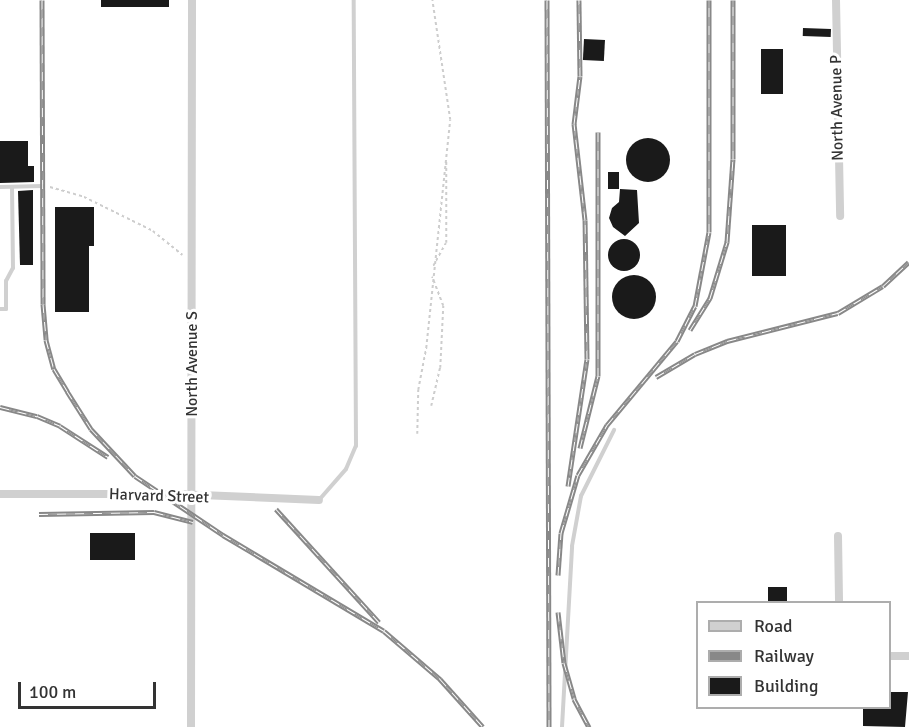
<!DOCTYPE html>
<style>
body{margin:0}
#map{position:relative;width:909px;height:727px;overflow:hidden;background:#fff;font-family:Signika,sans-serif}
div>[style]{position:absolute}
.building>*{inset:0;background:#1a1a1a;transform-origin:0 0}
.round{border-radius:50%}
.path>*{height:1.5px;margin-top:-0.75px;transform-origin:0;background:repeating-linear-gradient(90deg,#cdcdcd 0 3px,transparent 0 6px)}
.service>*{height:4px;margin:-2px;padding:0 2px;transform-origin:2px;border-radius:2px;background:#d0d0d0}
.minor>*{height:8px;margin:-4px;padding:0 4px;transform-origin:4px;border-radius:4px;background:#d0d0d0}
.rail>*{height:5px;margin-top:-2.5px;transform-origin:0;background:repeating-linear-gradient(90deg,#fff 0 9px,#888 0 18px);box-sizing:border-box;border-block:2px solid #888}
span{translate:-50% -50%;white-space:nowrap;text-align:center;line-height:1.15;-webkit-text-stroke:6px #fff;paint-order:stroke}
.street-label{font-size:16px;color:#333}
.legend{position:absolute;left:696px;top:601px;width:195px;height:108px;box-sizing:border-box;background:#fff;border:2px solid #adadad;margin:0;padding:8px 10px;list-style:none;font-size:18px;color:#333}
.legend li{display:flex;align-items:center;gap:12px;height:30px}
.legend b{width:30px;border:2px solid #adadad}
.scale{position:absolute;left:18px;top:682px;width:138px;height:27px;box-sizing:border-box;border:3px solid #333;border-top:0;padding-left:8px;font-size:18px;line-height:21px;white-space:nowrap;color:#333;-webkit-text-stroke:4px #fff;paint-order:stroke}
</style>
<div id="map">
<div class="building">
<div style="left:101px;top:0;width:68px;height:7px"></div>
<div style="left:803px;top:28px;width:28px;height:8px;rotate:2deg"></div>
<div style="left:584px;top:39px;width:21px;height:21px;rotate:3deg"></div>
<div style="left:761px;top:49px;width:22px;height:45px"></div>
<div class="round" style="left:626px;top:138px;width:44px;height:44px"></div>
<div style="clip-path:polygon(0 141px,28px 141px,28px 166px,34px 166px,34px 182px,0 183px)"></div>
<div style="left:608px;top:172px;width:11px;height:17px"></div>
<div style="clip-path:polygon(620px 189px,637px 190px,639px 223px,625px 236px,613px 227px,609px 218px,612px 208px,619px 202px)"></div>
<div style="clip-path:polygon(33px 190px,33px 265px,20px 265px,18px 191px)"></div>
<div style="clip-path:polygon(55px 207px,94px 207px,94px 246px,89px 246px,89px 312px,55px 312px)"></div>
<div style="left:752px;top:225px;width:34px;height:51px"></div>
<div class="round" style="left:608px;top:239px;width:32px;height:32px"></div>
<div class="round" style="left:612px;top:275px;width:44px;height:44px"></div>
<div style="left:90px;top:533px;width:45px;height:27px"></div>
<div style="left:768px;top:587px;width:19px;height:16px"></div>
<div style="clip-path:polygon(890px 692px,908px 692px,905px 727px,863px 726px,863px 708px,890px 708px)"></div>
</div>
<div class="path">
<div style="left:50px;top:187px;width:35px;rotate:16deg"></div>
<div style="left:84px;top:197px;width:77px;rotate:26.2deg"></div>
<div style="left:153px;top:231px;width:38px;rotate:39deg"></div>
<div style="left:433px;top:266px;width:26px;rotate:-61deg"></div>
<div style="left:446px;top:243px;width:83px;rotate:-90deg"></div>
<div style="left:431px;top:406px;width:39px;rotate:-77deg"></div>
<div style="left:440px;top:368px;width:62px;rotate:-87.2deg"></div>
<div style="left:443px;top:306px;width:31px;rotate:-111deg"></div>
<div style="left:417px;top:434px;width:44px;rotate:-88.7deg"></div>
<div style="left:418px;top:390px;width:43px;rotate:-79.2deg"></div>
<div style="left:426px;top:348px;width:229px;rotate:-84deg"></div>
<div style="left:450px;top:120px;width:121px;rotate:-98.5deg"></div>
</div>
<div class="service">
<div style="left:0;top:187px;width:43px;rotate:-1.3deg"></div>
<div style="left:0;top:309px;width:6px"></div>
<div style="left:6px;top:309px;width:28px;rotate:-90deg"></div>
<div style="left:6px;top:281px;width:15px;rotate:-62deg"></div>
<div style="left:13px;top:268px;width:81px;rotate:-90.7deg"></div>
<div style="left:319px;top:500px;width:41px;rotate:-48.9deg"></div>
<div style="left:346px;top:469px;width:25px;rotate:-67deg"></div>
<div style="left:356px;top:446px;width:446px;rotate:-90.3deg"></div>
<div style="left:562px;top:727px;width:181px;rotate:-86.8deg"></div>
<div style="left:572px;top:546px;width:51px;rotate:-79.8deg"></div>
<div style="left:581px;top:496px;width:74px;rotate:-63.4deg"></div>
</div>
<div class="minor">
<div style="left:836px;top:0;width:216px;rotate:88.9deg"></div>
<div style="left:0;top:494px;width:176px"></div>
<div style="left:176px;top:494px;width:143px;rotate:2.4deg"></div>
<div style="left:838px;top:536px;width:66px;rotate:89.1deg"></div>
<div style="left:890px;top:656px;width:19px"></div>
<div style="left:191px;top:727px;width:727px;rotate:-89.92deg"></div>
</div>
<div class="rail">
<div style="left:42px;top:0;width:304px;rotate:89.8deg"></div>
<div style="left:43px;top:304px;width:36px;rotate:85deg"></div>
<div style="left:46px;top:340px;width:30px;rotate:75deg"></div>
<div style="left:54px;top:369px;width:26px;rotate:59deg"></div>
<div style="left:67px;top:391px;width:45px;rotate:57.7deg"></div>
<div style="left:91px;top:429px;width:64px;rotate:46.9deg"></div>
<div style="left:135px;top:476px;width:106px;rotate:33.8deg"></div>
<div style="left:223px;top:535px;width:187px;rotate:30.8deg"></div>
<div style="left:384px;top:631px;width:74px;rotate:40.6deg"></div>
<div style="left:440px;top:679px;width:64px;rotate:48.1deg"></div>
<div style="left:547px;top:0;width:727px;rotate:89.84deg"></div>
<div style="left:690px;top:330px;width:38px;rotate:-58deg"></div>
<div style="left:710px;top:298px;width:59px;rotate:-73.1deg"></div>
<div style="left:727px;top:242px;width:83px;rotate:-85.9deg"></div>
<div style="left:733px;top:159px;width:159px;rotate:-90deg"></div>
<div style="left:656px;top:377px;width:45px;rotate:-30.5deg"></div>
<div style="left:695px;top:354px;width:35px;rotate:-22deg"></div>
<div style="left:727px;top:341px;width:114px;rotate:-14.2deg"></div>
<div style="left:838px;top:313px;width:52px;rotate:-31deg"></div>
<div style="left:883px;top:286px;width:35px;rotate:-43deg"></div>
<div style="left:0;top:407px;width:38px;rotate:14deg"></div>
<div style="left:37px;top:416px;width:25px;rotate:23deg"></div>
<div style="left:60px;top:426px;width:57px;rotate:32.9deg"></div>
<div style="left:580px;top:448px;width:74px;rotate:-76deg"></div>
<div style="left:598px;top:376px;width:244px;rotate:-90deg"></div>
<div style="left:568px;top:486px;width:128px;rotate:-81.5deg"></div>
<div style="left:587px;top:359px;width:139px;rotate:-90.8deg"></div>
<div style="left:585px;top:220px;width:97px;rotate:-96.5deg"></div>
<div style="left:574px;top:124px;width:48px;rotate:-82.9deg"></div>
<div style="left:580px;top:76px;width:76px;rotate:-90.8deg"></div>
<div style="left:276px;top:509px;width:153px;rotate:47.7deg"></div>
<div style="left:39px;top:514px;width:115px;rotate:-1deg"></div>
<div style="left:154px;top:512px;width:40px;rotate:14.4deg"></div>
<div style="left:558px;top:575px;width:42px;rotate:-85.9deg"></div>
<div style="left:561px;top:533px;width:60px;rotate:-73.7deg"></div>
<div style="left:578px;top:475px;width:58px;rotate:-59.9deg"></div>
<div style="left:607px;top:425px;width:109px;rotate:-50.2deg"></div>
<div style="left:677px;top:341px;width:39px;rotate:-63deg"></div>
<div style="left:695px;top:306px;width:75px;rotate:-79.3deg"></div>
<div style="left:709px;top:232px;width:232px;rotate:-90deg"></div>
<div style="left:558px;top:612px;width:51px;rotate:83.3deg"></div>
<div style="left:564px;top:663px;width:37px;rotate:74deg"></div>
<div style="left:574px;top:699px;width:32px;rotate:62deg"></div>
</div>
<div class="street-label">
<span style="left:837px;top:108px;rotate:-91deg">North Avenue P</span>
<span style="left:192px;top:364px;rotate:-90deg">North Avenue S</span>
<span style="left:159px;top:496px;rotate:2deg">Harvard Street</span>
</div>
<ul class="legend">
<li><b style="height:8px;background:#d0d0d0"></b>Road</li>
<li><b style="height:8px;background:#888"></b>Railway</li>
<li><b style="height:16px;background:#1a1a1a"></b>Building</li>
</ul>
<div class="scale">100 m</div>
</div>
